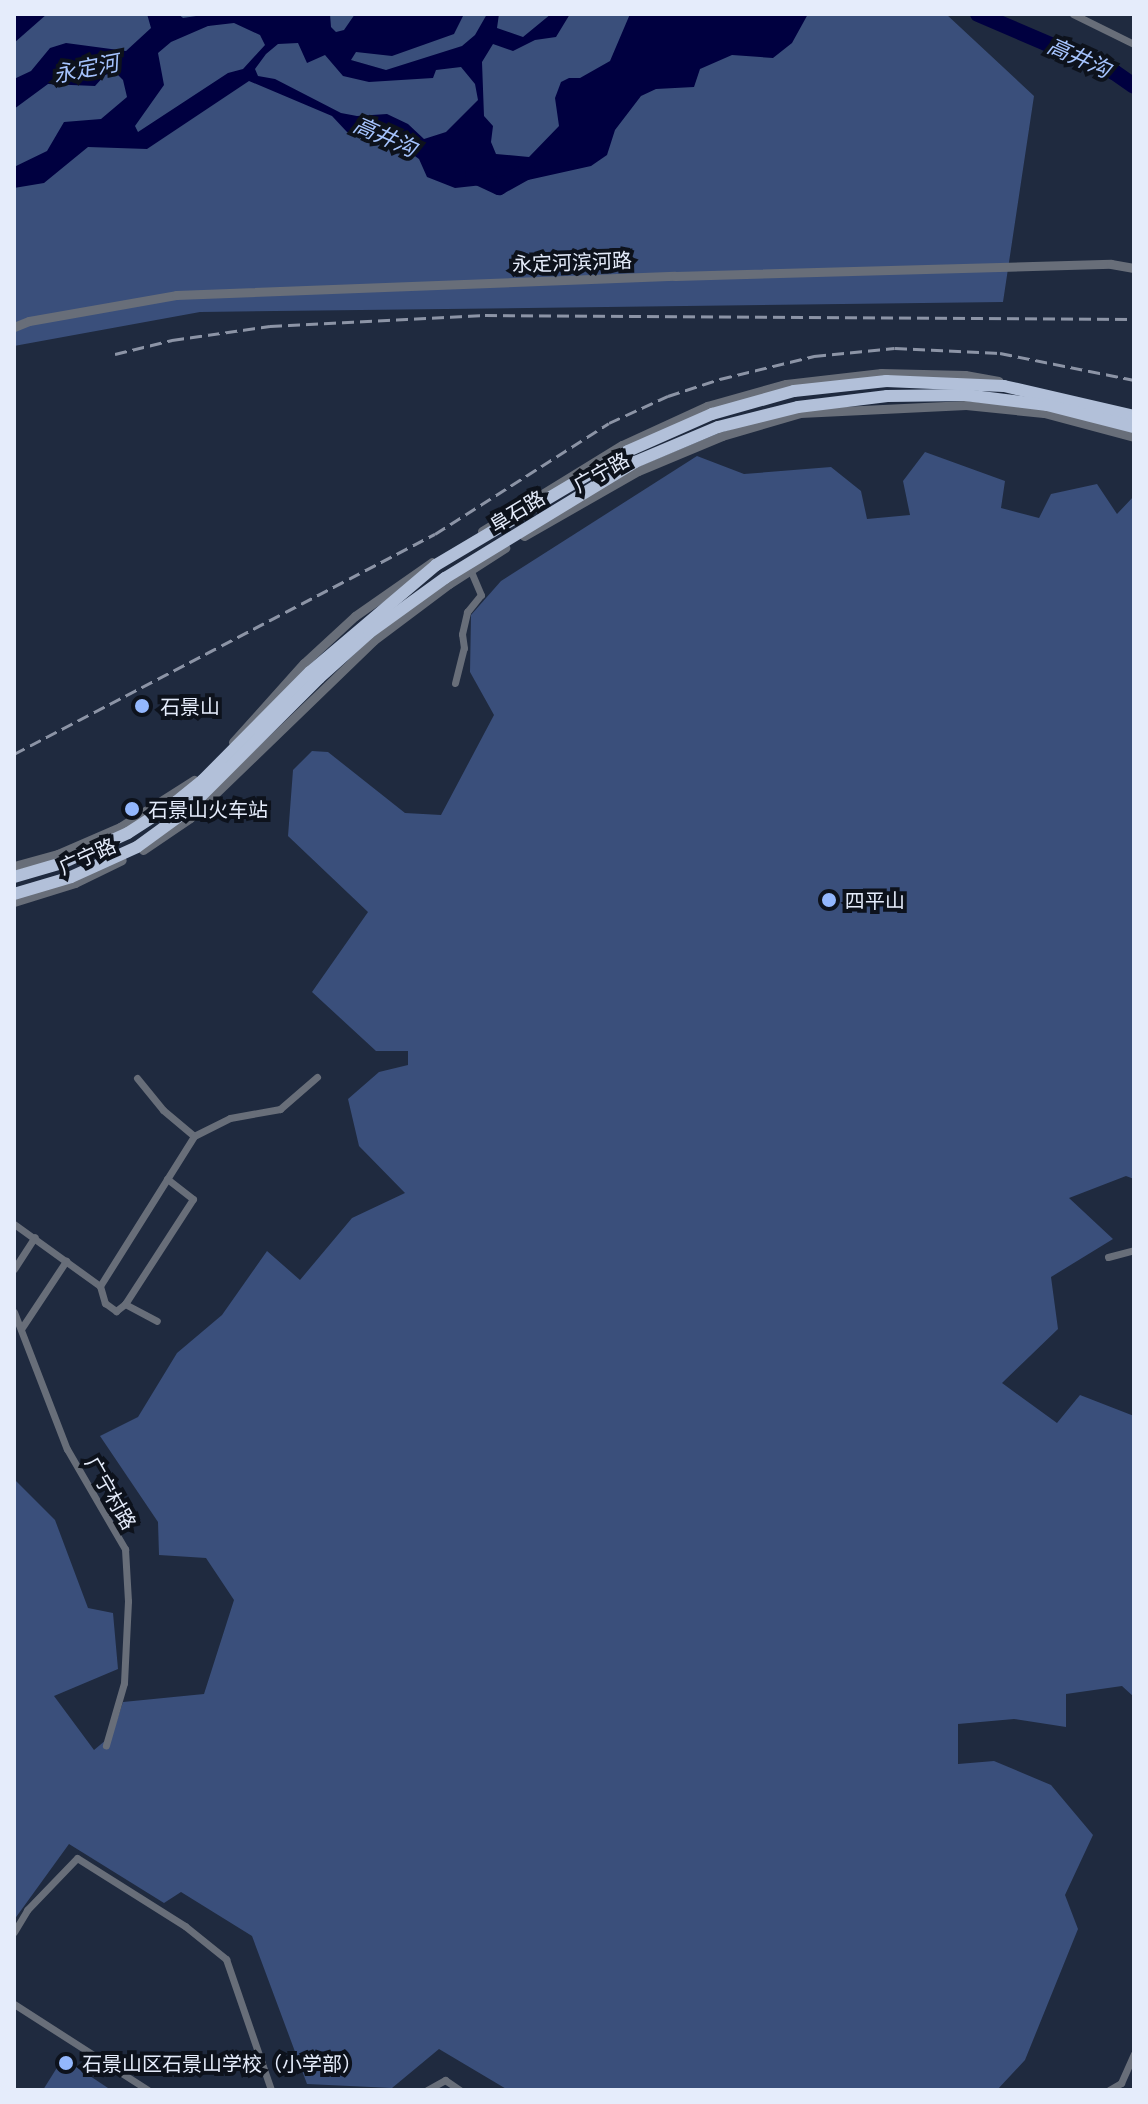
<!DOCTYPE html>
<meta charset="utf-8">
<style>
body{margin:0}
#map{position:relative;width:1148px;height:2104px;overflow:hidden;background:#1f2a3f;font-family:Manrope,"Noto Sans SC",sans-serif}
div>[style]{position:absolute}
.green>*{inset:0;background:#3a4f7b}
.water>*{inset:0;background:#000040}
.river>*{height:16px;margin:-8px;padding:0 8px;transform-origin:8px;border-radius:8px;background:#000040}
.minor>*{height:7px;margin:-3.5px;padding:0 3.5px;transform-origin:3.5px;border-radius:3.5px;background:#686e79}
.tertiary>*{height:9px;margin:-4.5px;padding:0 4.5px;transform-origin:4.5px;border-radius:4.5px;background:#686e79}
.trunk>*{height:12px;margin:-6px;padding:0 6px;transform-origin:6px;border-radius:6px;background:#b2c0d9}
.rail>*{height:3px;margin-top:-1.5px;transform-origin:0;background:repeating-linear-gradient(90deg,#8c94a6 0 12px,transparent 0 18px)}
.dots>*{width:22px;height:22px;translate:-50% -50%;box-sizing:border-box;border:4px solid #0d121c;border-radius:50%}
span{translate:-50% -50%;white-space:nowrap;text-align:center;line-height:1.15;-webkit-text-stroke:8px #0d121c;paint-order:stroke}
.street-label{font-size:20px;color:#e5ecfb}
.poi-label{font-size:20px;color:#e5ecfb}
.left{translate:0 -50%;text-align:left}
.water-label{font-size:22px;color:#a6c4fe;font-style:italic}
.frame{position:absolute;inset:0;border:16px solid #e5ecfb;pointer-events:none}
</style>
<div id="map">
<div class="green">
<div style="clip-path:polygon(14px 14px,946px 14px,1034px 96px,1003px 302px,200px 312px,14px 346px)"></div>
<div style="clip-path:polygon(925px 452px,1005px 481px,1001px 508px,1039px 518px,1051px 494px,1097px 484px,1117px 514px,1134px 496px,1134px 1179px,1126px 1176px,1069px 1198px,1113px 1239px,1051px 1277px,1058px 1329px,1002px 1383px,1057px 1423px,1080px 1395px,1134px 1416px,1134px 1697px,1122px 1686px,1066px 1694px,1066px 1727px,1014px 1719px,958px 1724px,958px 1764px,994px 1761px,1051px 1785px,1093px 1835px,1065px 1895px,1078px 1929px,1025px 2060px,997px 2090px,508px 2090px,439px 2049px,392px 2088px,307px 2084px,252px 1936px,181px 1892px,164px 1903px,69px 1844px,14px 1920px,14px 1479px,55px 1520px,88px 1608px,113px 1613px,118px 1669px,54px 1696px,94px 1750px,112px 1735px,123px 1702px,204px 1694px,234px 1600px,206px 1558px,159px 1555px,158px 1522px,100px 1436px,138px 1417px,177px 1353px,222px 1315px,267px 1251px,300px 1280px,352px 1218px,405px 1193px,359px 1146px,348px 1099px,379px 1072px,408px 1065px,408px 1051px,376px 1051px,312px 992px,368px 912px,288px 836px,293px 770px,312px 751px,328px 752px,405px 813px,441px 815px,494px 715px,470px 672px,471px 615px,501px 581px,697px 456px,744px 474px,831px 467px,861px 491px,867px 519px,910px 515px,903px 481px)"></div>
<div style="clip-path:polygon(63px 2058px,111px 2090px,43px 2090px)"></div>
</div>
<div class="water">
<div style="clip-path:polygon(14px 14px,47px 14px,14px 43px)"></div>
<div style="clip-path:polygon(evenodd,147px 14px,178px 14px,183px 18px,209px 14px,330px 14px,331px 27px,336px 32px,344px 30px,355px 14px,464px 14px,454px 34px,392px 56px,356px 52px,351px 60px,386px 70px,462px 46px,475px 35px,487px 14px,499px 14px,497px 28px,523px 37px,551px 14px,570px 14px,556px 37px,535px 40px,513px 51px,493px 44px,482px 62px,484px 116px,493px 126px,491px 142px,496px 154px,529px 157px,559px 126px,555px 98px,561px 82px,569px 78px,580px 78px,610px 61px,630px 14px,808px 14px,792px 43px,773px 58px,732px 55px,700px 69px,694px 87px,656px 89px,641px 96px,615px 130px,607px 155px,591px 166px,528px 180px,455px 188px,427px 177px,419px 159px,412px 154px,347px 132px,332px 116px,249px 81px,147px 149px,88px 147px,44px 183px,14px 188px,14px 167px,47px 151px,64px 122px,101px 119px,127px 97px,123px 80px,115px 72px,105px 75px,95px 86px,48px 84px,14px 109px,14px 79px,31px 71px,50px 48px,66px 43px,126px 51px,151px 28px,147px 14px,234px 23px,260px 35px,265px 45px,243px 69px,228px 73px,138px 132px,135px 126px,164px 85px,158px 53px,171px 42px,208px 26px,234px 23px,147px 14px,298px 43px,307px 63px,325px 55px,343px 76px,369px 82px,433px 78px,436px 70px,461px 67px,475px 84px,478px 100px,446px 132px,424px 139px,408px 124px,387px 114px,357px 116px,341px 113px,275px 79px,258px 76px,255px 69px,266px 54px,278px 44px,298px 43px)"></div>
</div>
<div class="river">
<div style="left:978px;top:14px;width:148px;rotate:23.1deg"></div>
<div style="left:1114px;top:72px;width:24px;rotate:35deg"></div>
<div style="left:473px;top:175px;width:29px;rotate:25deg"></div>
<div style="left:499px;top:187px;width:33px;rotate:-29deg"></div>
</div>
<div class="minor">
<div style="left:1073px;top:14px;width:68px;rotate:26.2deg"></div>
<div style="left:455px;top:683px;width:36px;rotate:-76deg"></div>
<div style="left:464px;top:648px;width:14px;rotate:-98deg"></div>
<div style="left:462px;top:634px;width:23px;rotate:-77deg"></div>
<div style="left:467px;top:612px;width:22px;rotate:-51deg"></div>
<div style="left:481px;top:595px;width:26px;rotate:-113deg"></div>
<div style="left:137px;top:1078px;width:41px;rotate:50.9deg"></div>
<div style="left:163px;top:1110px;width:40px;rotate:40deg"></div>
<div style="left:194px;top:1136px;width:40px;rotate:-26.6deg"></div>
<div style="left:230px;top:1118px;width:51px;rotate:-10.2deg"></div>
<div style="left:280px;top:1109px;width:49px;rotate:-40.9deg"></div>
<div style="left:14px;top:1224px;width:106px;rotate:35.8deg"></div>
<div style="left:100px;top:1286px;width:18px;rotate:74deg"></div>
<div style="left:105px;top:1303px;width:14px;rotate:36deg"></div>
<div style="left:116px;top:1311px;width:11px;rotate:-38deg"></div>
<div style="left:125px;top:1304px;width:36px;rotate:28deg"></div>
<div style="left:1108px;top:1257px;width:27px;rotate:-15deg"></div>
<div style="left:14px;top:1269px;width:38px;rotate:-57deg"></div>
<div style="left:100px;top:1286px;width:177px;rotate:-57.9deg"></div>
<div style="left:125px;top:1304px;width:125px;rotate:-57.1deg"></div>
<div style="left:193px;top:1199px;width:33px;rotate:-142deg"></div>
<div style="left:14px;top:1312px;width:147px;rotate:68.9deg"></div>
<div style="left:67px;top:1449px;width:116px;rotate:59.9deg"></div>
<div style="left:125px;top:1549px;width:52px;rotate:86.7deg"></div>
<div style="left:128px;top:1601px;width:82px;rotate:92.8deg"></div>
<div style="left:124px;top:1683px;width:65px;rotate:106.2deg"></div>
<div style="left:21px;top:1329px;width:82px;rotate:-56.5deg"></div>
<div style="left:14px;top:1932px;width:26px;rotate:-59deg"></div>
<div style="left:27px;top:1910px;width:72px;rotate:-46.1deg"></div>
<div style="left:77px;top:1858px;width:128px;rotate:32.2deg"></div>
<div style="left:185px;top:1926px;width:53px;rotate:38.8deg"></div>
<div style="left:226px;top:1959px;width:139px;rotate:71deg"></div>
<div style="left:14px;top:2004px;width:159px;rotate:32.7deg"></div>
<div style="left:427px;top:2090px;width:21px;rotate:-29deg"></div>
<div style="left:445px;top:2080px;width:18px;rotate:34deg"></div>
<div style="left:1109px;top:2090px;width:14px;rotate:-30deg"></div>
<div style="left:1121px;top:2083px;width:32px;rotate:-66deg"></div>
</div>
<div class="tertiary">
<div style="left:14px;top:327px;width:16px;rotate:-22deg"></div>
<div style="left:29px;top:321px;width:149px;rotate:-10deg"></div>
<div style="left:176px;top:295px;width:499px;rotate:-2.2deg"></div>
<div style="left:675px;top:276px;width:436px;rotate:-1.6deg"></div>
<div style="left:1111px;top:264px;width:23px;rotate:10deg"></div>
<div style="left:482px;top:531px;width:164px;rotate:-31.6deg"></div>
<div style="left:622px;top:445px;width:94px;rotate:-24.6deg"></div>
<div style="left:707px;top:406px;width:82px;rotate:-15.6deg"></div>
<div style="left:786px;top:384px;width:96px;rotate:-6.6deg"></div>
<div style="left:881px;top:373px;width:84px;rotate:1.4deg"></div>
<div style="left:965px;top:375px;width:34px;rotate:10deg"></div>
<div style="left:524px;top:536px;width:131px;rotate:-29.7deg"></div>
<div style="left:638px;top:471px;width:91px;rotate:-22.6deg"></div>
<div style="left:722px;top:436px;width:81px;rotate:-16.4deg"></div>
<div style="left:800px;top:413px;width:166px;rotate:-2.8deg"></div>
<div style="left:966px;top:405px;width:78px;rotate:5.9deg"></div>
<div style="left:1044px;top:413px;width:93px;rotate:14.9deg"></div>
<div style="left:233px;top:742px;width:106px;rotate:-48.1deg"></div>
<div style="left:304px;top:663px;width:69px;rotate:-42.7deg"></div>
<div style="left:355px;top:616px;width:94px;rotate:-35deg"></div>
<div style="left:143px;top:850px;width:57px;rotate:-34.2deg"></div>
<div style="left:190px;top:818px;width:255px;rotate:-44deg"></div>
<div style="left:373px;top:641px;width:95px;rotate:-36.9deg"></div>
<div style="left:449px;top:584px;width:67px;rotate:-32.7deg"></div>
<div style="left:14px;top:866px;width:46px;rotate:-15.3deg"></div>
<div style="left:58px;top:854px;width:68px;rotate:-23.5deg"></div>
<div style="left:120px;top:827px;width:88px;rotate:-32.4deg"></div>
<div style="left:14px;top:902px;width:64px;rotate:-17.3deg"></div>
<div style="left:75px;top:883px;width:52px;rotate:-26.1deg"></div>
</div>
<div class="trunk">
<div style="left:14px;top:877px;width:50px;rotate:-16.3deg"></div>
<div style="left:62px;top:863px;width:72px;rotate:-24.4deg"></div>
<div style="left:128px;top:833px;width:57px;rotate:-32.9deg"></div>
<div style="left:176px;top:802px;width:35px;rotate:-39deg"></div>
<div style="left:203px;top:780px;width:152px;rotate:-45.3deg"></div>
<div style="left:310px;top:672px;width:165px;rotate:-40.3deg"></div>
<div style="left:436px;top:565px;width:223px;rotate:-30.7deg"></div>
<div style="left:628px;top:451px;width:92px;rotate:-23.8deg"></div>
<div style="left:712px;top:414px;width:85px;rotate:-15.7deg"></div>
<div style="left:794px;top:391px;width:93px;rotate:-6.2deg"></div>
<div style="left:886px;top:381px;width:118px;rotate:2.4deg"></div>
<div style="left:1004px;top:386px;width:133px;rotate:13deg"></div>
<div style="left:14px;top:894px;width:59px;rotate:-16.6deg"></div>
<div style="left:71px;top:877px;width:72px;rotate:-24.4deg"></div>
<div style="left:137px;top:847px;width:59px;rotate:-36.1deg"></div>
<div style="left:185px;top:812px;width:190px;rotate:-45deg"></div>
<div style="left:319px;top:678px;width:67px;rotate:-42deg"></div>
<div style="left:369px;top:633px;width:94px;rotate:-35.9deg"></div>
<div style="left:445px;top:578px;width:223px;rotate:-31.4deg"></div>
<div style="left:635px;top:462px;width:90px;rotate:-22.9deg"></div>
<div style="left:718px;top:427px;width:82px;rotate:-14deg"></div>
<div style="left:798px;top:407px;width:90px;rotate:-7deg"></div>
<div style="left:887px;top:396px;width:78px;rotate:-0.7deg"></div>
<div style="left:965px;top:395px;width:83px;rotate:7deg"></div>
<div style="left:1047px;top:405px;width:90px;rotate:14.2deg"></div>
</div>
<div class="rail">
<div style="left:115px;top:354px;width:59px;rotate:-13.8deg"></div>
<div style="left:172px;top:340px;width:99px;rotate:-8.1deg"></div>
<div style="left:270px;top:326px;width:215px;rotate:-2.9deg"></div>
<div style="left:485px;top:315px;width:649px;rotate:0.35deg"></div>
<div style="left:14px;top:754px;width:475px;rotate:-27.6deg"></div>
<div style="left:435px;top:534px;width:206px;rotate:-32.5deg"></div>
<div style="left:609px;top:423px;width:65px;rotate:-24.6deg"></div>
<div style="left:668px;top:396px;width:55px;rotate:-18.1deg"></div>
<div style="left:720px;top:379px;width:97px;rotate:-13.7deg"></div>
<div style="left:814px;top:356px;width:81px;rotate:-5.6deg"></div>
<div style="left:895px;top:348px;width:105px;rotate:2.7deg"></div>
<div style="left:1000px;top:353px;width:137px;rotate:11.4deg"></div>
</div>
<div class="dots">
<div style="left:142px;top:706px;background:#93b7fd"></div>
<div style="left:132px;top:809px;background:#93b7fd"></div>
<div style="left:829px;top:900px;background:#93b7fd"></div>
<div style="left:66px;top:2063px;background:#93b7fd"></div>
</div>
<div class="street-label">
<span style="left:572px;top:262px;rotate:-2deg">永定河滨河路</span>
<span style="left:601px;top:472px;rotate:-29deg">广宁路</span>
<span style="left:517px;top:511px;rotate:-31deg">阜石路</span>
<span style="left:87px;top:856px;rotate:-24deg">广宁路</span>
<span style="left:111px;top:1493px;rotate:60deg">广宁村路</span>
</div>
<div class="poi-label">
<span class="left" style="left:160px;top:706px">石景山</span>
<span class="left" style="left:148px;top:809px">石景山火车站</span>
<span class="left" style="left:845px;top:900px">四平山</span>
<span class="left" style="left:82px;top:2063px">石景山区石景山学校（小学部）</span>
</div>
<div class="water-label">
<span style="left:1079px;top:58px;rotate:24deg">高井沟</span>
<span style="left:86px;top:69px;rotate:-11deg">永定河</span>
<span style="left:385px;top:137px;rotate:24deg">高井沟</span>
</div>
<div class="frame"></div>
</div>
